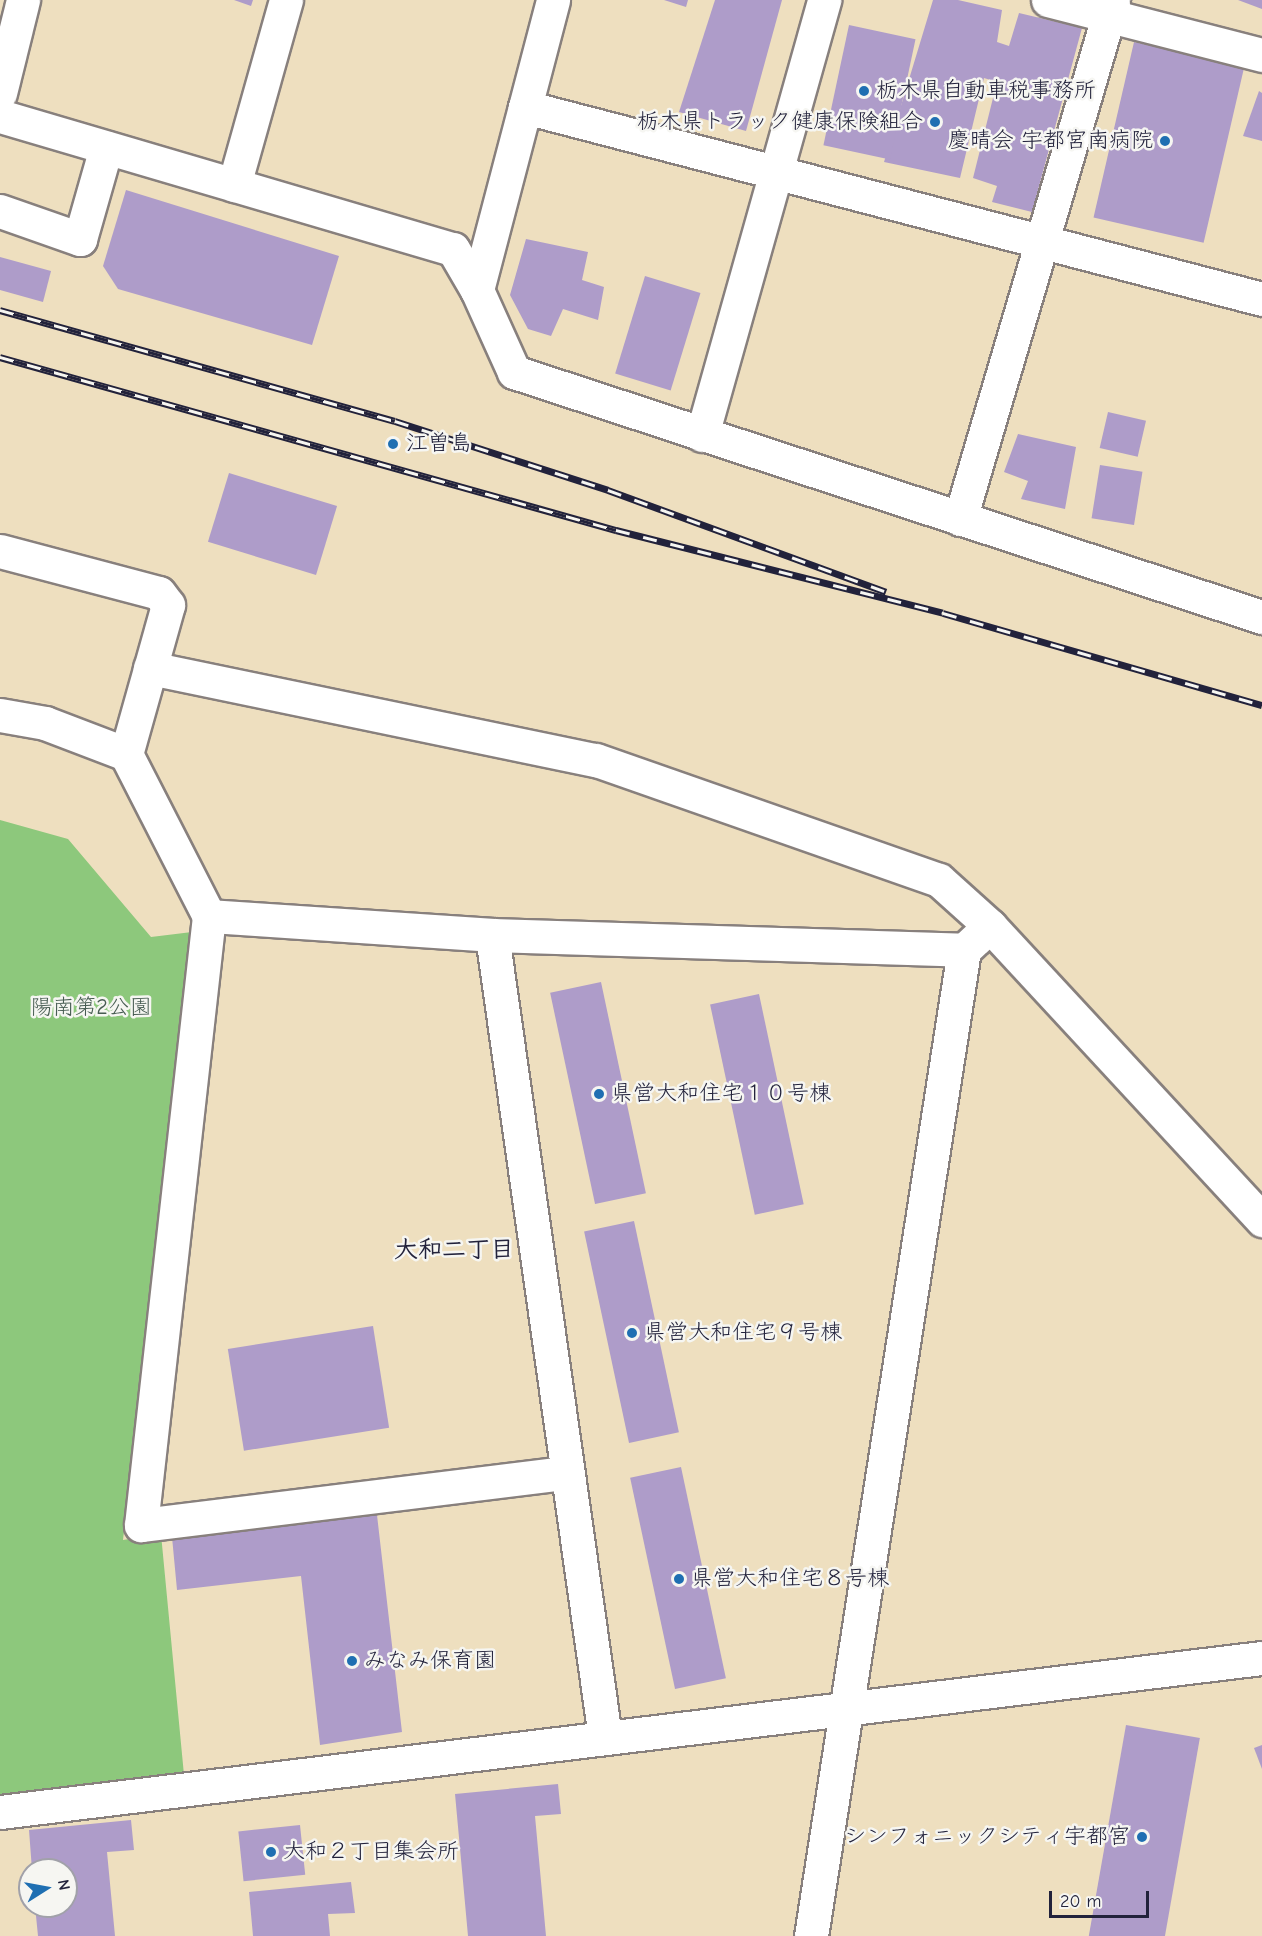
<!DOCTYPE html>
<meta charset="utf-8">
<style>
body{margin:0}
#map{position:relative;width:1262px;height:1936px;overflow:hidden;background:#eedfbf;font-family:"Comic Neue","Klee One",sans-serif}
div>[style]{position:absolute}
.green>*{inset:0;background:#8dc87c}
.building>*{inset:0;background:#ae9cc9;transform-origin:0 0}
.roads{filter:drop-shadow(2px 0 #88807d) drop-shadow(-2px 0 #88807d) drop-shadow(0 2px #88807d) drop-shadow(0 -2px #88807d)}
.minor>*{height:33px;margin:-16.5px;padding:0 16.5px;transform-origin:16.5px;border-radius:16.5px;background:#fff}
.rail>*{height:7px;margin-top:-3.5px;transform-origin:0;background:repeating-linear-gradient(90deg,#f6f6f2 0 14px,#22223b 0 28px);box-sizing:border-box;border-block:2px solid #22223b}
.dots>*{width:16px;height:16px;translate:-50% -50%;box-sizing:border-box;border:3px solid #f6f6f2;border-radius:50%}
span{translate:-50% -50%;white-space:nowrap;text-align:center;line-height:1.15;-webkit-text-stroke:5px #f6f6f2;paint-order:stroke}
.poi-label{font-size:22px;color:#22223b}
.left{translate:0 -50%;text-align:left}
.right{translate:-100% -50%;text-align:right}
.park-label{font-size:22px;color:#475c52}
.neighbourhood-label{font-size:24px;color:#22223b;font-weight:700}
.north{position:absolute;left:18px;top:1858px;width:60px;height:60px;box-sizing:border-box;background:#f6f6f2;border:2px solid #a1a1a9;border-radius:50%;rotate:79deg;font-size:16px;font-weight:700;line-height:24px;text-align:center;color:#22223b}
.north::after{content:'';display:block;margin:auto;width:21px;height:27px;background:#1f6fb2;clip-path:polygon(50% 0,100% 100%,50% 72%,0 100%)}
.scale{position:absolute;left:1049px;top:1891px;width:100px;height:27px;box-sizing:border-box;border:3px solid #22223b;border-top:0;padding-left:8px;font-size:18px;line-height:21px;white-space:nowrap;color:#22223b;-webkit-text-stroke:4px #f6f6f2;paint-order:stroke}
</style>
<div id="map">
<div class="green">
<div style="clip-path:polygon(0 820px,68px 839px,151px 937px,192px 932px,123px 1540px,161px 1534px,184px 1775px,0 1799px)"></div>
</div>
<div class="building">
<div style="clip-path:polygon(234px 0,253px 0,251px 6px)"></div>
<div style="clip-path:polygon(664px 0,688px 0,686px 7px)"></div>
<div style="clip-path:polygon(715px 0,782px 0,746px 131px,679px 112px)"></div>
<div style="clip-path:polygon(933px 0,958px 0,1002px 10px,997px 42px,1009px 46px,1019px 13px,1082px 28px,1032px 212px,992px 202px,997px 186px,973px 178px,997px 82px,984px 78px,960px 178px,884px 162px)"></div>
<div style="clip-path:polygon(1238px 0,1262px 0,1262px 9px)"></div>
<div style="left:849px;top:25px;width:68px;height:123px;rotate:12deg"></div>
<div style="left:1134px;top:42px;width:113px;height:180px;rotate:13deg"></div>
<div style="clip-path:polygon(1259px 91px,1262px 93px,1262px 141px,1243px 136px)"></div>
<div style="clip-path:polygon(126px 190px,339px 256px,312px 345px,118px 289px,103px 266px)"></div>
<div style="clip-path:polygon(526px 239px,588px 252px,582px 280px,604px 287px,598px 320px,563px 309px,551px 336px,528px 329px,510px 295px)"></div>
<div style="clip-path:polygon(0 257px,51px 271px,43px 302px,0 290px)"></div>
<div style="left:645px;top:276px;width:58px;height:102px;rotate:17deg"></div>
<div style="left:1108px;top:412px;width:39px;height:37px;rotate:13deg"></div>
<div style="clip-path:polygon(1018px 434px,1076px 447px,1065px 509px,1021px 499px,1028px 481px,1004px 472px)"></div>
<div style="left:1100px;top:465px;width:43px;height:54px;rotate:9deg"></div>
<div style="left:229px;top:473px;width:113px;height:72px;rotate:17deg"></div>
<div style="left:601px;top:982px;width:216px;height:52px;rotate:78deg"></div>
<div style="left:759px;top:994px;width:215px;height:50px;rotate:78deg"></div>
<div style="left:634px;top:1221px;width:216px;height:51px;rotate:78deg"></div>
<div style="left:373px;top:1326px;width:103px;height:147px;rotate:81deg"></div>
<div style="left:681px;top:1467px;width:216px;height:52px;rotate:78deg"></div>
<div style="clip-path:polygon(377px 1515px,402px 1732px,320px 1745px,301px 1576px,177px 1590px,172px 1537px)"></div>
<div style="left:1126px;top:1725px;width:75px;height:215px;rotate:10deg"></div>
<div style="clip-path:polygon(1262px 1745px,1262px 1769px,1254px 1748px)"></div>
<div style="clip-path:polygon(558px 1784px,561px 1814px,535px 1816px,546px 1936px,468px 1936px,455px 1794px)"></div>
<div style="clip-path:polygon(131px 1820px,134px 1850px,107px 1852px,115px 1936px,38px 1936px,35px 1906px,66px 1906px,66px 1870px,32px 1870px,29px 1830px)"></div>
<div style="left:300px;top:1825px;width:50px;height:62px;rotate:84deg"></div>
<div style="clip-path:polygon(351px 1882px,355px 1913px,328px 1914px,330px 1936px,253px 1936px,249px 1892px)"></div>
</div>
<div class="roads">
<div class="minor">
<div style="left:1048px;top:0;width:221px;rotate:14.4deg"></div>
<div style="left:0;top:93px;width:96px;rotate:-76.1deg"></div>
<div style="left:525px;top:107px;width:762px;rotate:14.6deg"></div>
<div style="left:0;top:116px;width:472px;rotate:16.4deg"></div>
<div style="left:453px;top:249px;width:48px;rotate:59.7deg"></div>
<div style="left:477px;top:290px;width:90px;rotate:65.7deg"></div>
<div style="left:514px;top:372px;width:787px;rotate:18.14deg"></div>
<div style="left:234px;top:185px;width:192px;rotate:-74.3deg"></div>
<div style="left:0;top:211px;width:85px;rotate:19.3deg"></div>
<div style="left:80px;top:239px;width:95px;rotate:-74.1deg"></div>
<div style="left:477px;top:290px;width:300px;rotate:-75.3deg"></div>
<div style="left:702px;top:435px;width:452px;rotate:-74.3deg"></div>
<div style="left:960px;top:519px;width:541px;rotate:-73.57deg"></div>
<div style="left:0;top:551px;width:164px;rotate:14.8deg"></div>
<div style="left:159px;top:593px;width:15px;rotate:53deg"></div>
<div style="left:168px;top:605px;width:155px;rotate:105.7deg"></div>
<div style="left:150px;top:668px;width:455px;rotate:11.7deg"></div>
<div style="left:596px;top:760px;width:363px;rotate:19.3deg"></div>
<div style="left:939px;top:880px;width:69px;rotate:42deg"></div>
<div style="left:0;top:715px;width:46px;rotate:10.1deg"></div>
<div style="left:45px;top:723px;width:87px;rotate:20.9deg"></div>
<div style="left:126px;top:754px;width:182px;rotate:62.9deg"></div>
<div style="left:209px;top:916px;width:613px;rotate:96.37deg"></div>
<div style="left:141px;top:1525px;width:429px;rotate:-7deg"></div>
<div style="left:209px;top:916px;width:284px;rotate:3.8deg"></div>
<div style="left:492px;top:935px;width:472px;rotate:1.8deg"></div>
<div style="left:964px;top:950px;width:35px;rotate:-43deg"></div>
<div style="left:990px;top:926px;width:401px;rotate:47.2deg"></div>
<div style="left:492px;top:935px;width:810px;rotate:81.98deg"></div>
<div style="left:0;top:1812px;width:1271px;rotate:-6.96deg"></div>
<div style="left:811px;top:1936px;width:998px;rotate:-81.18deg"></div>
</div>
</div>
<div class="rail">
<div style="left:0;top:310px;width:410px;rotate:15.7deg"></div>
<div style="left:395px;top:421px;width:224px;rotate:17.9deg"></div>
<div style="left:608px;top:490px;width:296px;rotate:20.1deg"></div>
<div style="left:0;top:357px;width:640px;rotate:15.69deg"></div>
<div style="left:616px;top:530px;width:337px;rotate:14.2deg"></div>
<div style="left:943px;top:613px;width:332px;rotate:16.1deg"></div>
</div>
<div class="dots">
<div style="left:864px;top:91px;background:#1f6fb2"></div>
<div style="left:935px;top:122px;background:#1f6fb2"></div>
<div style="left:1165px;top:141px;background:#1f6fb2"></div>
<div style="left:393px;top:444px;background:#1f6fb2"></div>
<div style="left:599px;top:1094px;background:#1f6fb2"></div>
<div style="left:632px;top:1333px;background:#1f6fb2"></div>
<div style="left:679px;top:1579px;background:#1f6fb2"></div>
<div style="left:352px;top:1661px;background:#1f6fb2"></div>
<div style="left:1142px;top:1837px;background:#1f6fb2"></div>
<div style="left:271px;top:1852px;background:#1f6fb2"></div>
</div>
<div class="poi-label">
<span class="left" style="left:876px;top:91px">栃木県自動車税事務所</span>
<span class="right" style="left:923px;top:122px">栃木県トラック健康保険組合</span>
<span class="right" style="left:1153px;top:141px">慶晴会 宇都宮南病院</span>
<span class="left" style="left:406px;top:444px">江曽島</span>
<span class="left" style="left:611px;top:1094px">県営大和住宅１０号棟</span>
<span class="left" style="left:644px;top:1333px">県営大和住宅９号棟</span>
<span class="left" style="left:691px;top:1579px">県営大和住宅８号棟</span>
<span class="left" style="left:364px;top:1661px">みなみ保育園</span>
<span class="right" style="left:1130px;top:1837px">シンフォニックシティ宇都宮</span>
<span class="left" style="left:283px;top:1852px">大和２丁目集会所</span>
</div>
<div class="park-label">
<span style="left:91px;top:1008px">陽南第2公園</span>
</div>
<div class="neighbourhood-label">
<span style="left:454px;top:1250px">大和二丁目</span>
</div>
<div class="north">N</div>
<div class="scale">20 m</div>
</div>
